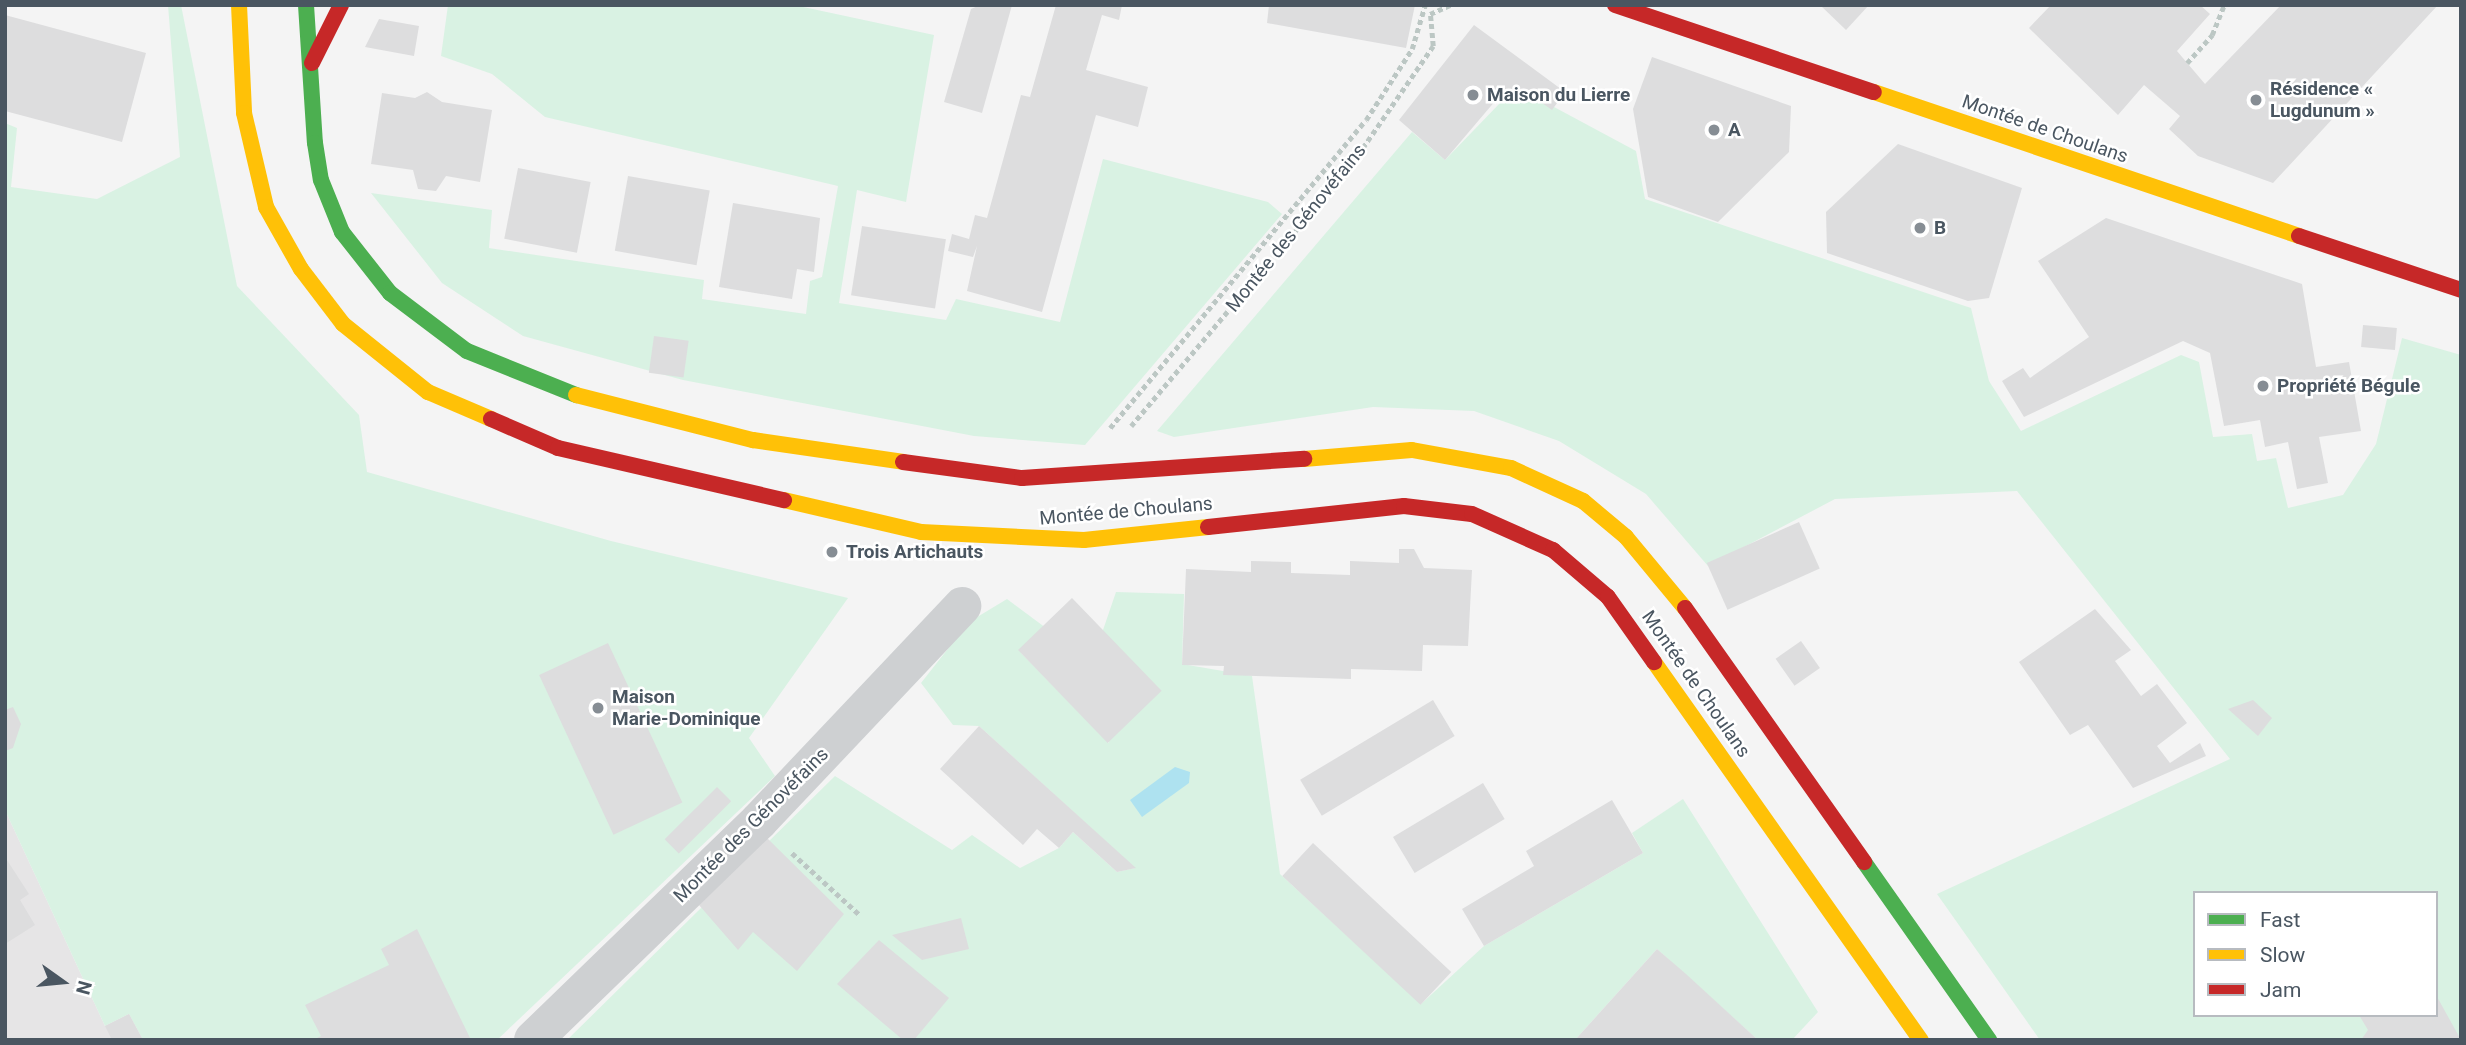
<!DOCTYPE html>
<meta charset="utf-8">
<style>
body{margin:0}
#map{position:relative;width:2466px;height:1045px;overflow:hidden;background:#f4f4f4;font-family:Roboto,sans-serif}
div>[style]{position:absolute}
.education>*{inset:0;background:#e6e5e6}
.green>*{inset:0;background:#d9f2e3}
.water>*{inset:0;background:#aee2f0}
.building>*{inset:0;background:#ddddde;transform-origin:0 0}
.path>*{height:4.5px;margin-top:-2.25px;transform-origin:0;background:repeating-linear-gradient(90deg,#bcc7c4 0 5px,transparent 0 8.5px)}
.street>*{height:38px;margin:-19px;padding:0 19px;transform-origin:19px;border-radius:19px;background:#ced0d2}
.fast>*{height:16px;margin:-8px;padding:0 8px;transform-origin:8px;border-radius:8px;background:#4caf50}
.slow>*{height:16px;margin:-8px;padding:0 8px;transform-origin:8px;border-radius:8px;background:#ffc107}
.jam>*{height:16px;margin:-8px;padding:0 8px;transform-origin:8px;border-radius:8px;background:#c62828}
.dots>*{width:19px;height:19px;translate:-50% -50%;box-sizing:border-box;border:4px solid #fff;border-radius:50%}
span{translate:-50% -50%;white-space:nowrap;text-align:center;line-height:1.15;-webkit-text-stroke:5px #fff;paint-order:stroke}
.poi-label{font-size:19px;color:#4a5661;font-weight:700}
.left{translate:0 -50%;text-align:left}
.street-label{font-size:19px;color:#4a5661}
.frame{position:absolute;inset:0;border:7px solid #4a5661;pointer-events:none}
.legend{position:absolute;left:2193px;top:891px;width:245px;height:126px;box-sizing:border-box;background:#fff;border:2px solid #b7bbc0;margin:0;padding:9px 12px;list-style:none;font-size:21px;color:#4a5661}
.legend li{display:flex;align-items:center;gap:14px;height:35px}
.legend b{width:35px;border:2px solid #b7bbc0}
.north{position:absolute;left:28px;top:947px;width:70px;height:70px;-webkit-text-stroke:5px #fff;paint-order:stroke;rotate:105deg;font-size:19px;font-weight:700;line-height:28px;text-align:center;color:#4a5661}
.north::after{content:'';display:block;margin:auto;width:24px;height:32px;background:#4a5661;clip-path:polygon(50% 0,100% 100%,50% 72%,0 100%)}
</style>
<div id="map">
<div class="education">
<div style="clip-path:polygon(5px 810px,105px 1026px,129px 1014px,143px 1040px,5px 1040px)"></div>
</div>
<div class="green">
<div style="clip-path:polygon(168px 5px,181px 5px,237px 286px,359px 415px,367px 472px,611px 541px,848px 598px,749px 738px,775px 776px,497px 1040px,143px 1040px,129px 1014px,105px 1026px,5px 810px,5px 123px,17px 128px,11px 187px,97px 199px,180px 157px)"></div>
<div style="clip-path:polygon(448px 5px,794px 5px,934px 35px,906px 202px,857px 190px,839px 303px,946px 320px,956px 299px,1060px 322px,1103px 159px,1268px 202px,1282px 214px,1085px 445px,974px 436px,683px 380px,523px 336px,442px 283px,371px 193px,492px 210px,489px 248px,704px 280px,702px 299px,806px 314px,810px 281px,822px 277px,838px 186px,545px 117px,492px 74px,441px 56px)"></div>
<div style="clip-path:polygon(evenodd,1528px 93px,1636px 151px,1645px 199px,1971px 308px,1989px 381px,2021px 431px,2181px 355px,2199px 362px,2213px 437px,2252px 434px,2257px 461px,2276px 458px,2288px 508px,2343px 495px,2376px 444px,2402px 338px,2461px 355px,2461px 1040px,2040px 1040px,1937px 894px,2230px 759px,2017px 491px,1835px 499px,1708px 566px,1646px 494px,1559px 441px,1474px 411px,1373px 407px,1174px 437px,1157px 431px,1412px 132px,1445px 160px,1500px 103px,1528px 93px,2195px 893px,2436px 893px,2436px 1015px,2195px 1015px,2195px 893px)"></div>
<div style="clip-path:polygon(1116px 592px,1184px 594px,1182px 664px,1252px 676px,1280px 874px,1421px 1004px,1484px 946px,1643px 853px,1632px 833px,1683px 799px,1818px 1012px,1792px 1040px,1758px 1040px,1657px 949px,1575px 1040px,567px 1040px,835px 776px,952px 850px,972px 835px,1020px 868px,1059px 848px,1073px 832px,1117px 872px,1135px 868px,979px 726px,953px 725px,921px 683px,969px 622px,1007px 599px,1046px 628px,1021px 653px,1109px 743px,1103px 630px)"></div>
</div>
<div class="water">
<div style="clip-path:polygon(1175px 767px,1190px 772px,1189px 783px,1142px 817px,1130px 800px)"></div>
</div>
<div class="building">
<div style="clip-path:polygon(980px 5px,1012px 5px,982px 113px,944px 102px,971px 9px)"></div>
<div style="clip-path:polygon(1056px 5px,1122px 5px,1119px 20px,1102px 15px,1086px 70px,1148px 87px,1138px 127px,1096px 115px,1042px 312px,967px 291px,977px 246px,973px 257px,948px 251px,952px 234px,969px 239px,975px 215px,987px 218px,1021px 95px,1030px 97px)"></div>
<div style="clip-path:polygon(1269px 5px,1415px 5px,1406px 48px,1267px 23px)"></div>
<div style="clip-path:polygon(1820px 5px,1869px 5px,1846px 30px)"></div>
<div style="clip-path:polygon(2051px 5px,2200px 5px,2210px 14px,2177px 51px,2205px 84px,2281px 5px,2438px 5px,2273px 183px,2198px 156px,2169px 129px,2180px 116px,2144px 85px,2118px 115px,2029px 28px)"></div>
<div style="clip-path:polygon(5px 15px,146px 53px,122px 142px,5px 111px)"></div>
<div style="clip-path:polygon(379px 19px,419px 26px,414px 56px,365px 47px)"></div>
<div style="clip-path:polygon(1474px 25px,1565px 92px,1552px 110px,1528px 93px,1521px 101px,1496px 100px,1445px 160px,1399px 120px)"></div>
<div style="clip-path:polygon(1652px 57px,1791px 106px,1789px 152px,1718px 222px,1648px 197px,1633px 109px)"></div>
<div style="clip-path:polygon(427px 92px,442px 102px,492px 110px,480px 182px,446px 176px,436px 191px,418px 189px,413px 170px,371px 164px,382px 93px,415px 98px)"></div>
<div style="clip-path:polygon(1898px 144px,2022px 188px,1989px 298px,1968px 301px,1827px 253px,1826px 212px)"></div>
<div style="left:518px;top:168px;width:74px;height:72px;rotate:11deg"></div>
<div style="left:628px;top:176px;width:83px;height:76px;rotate:10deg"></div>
<div style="clip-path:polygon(733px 203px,820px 218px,814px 272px,797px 269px,792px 299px,719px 287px)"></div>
<div style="clip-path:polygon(2106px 218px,2302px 284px,2316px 367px,2349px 362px,2361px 431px,2319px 437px,2328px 483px,2297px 489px,2288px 442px,2265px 447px,2260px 420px,2224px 426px,2210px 353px,2183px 341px,2024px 417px,2002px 381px,2023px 368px,2030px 378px,2089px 337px,2038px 261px)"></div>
<div style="left:862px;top:226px;width:85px;height:70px;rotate:9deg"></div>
<div style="left:2363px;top:325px;width:34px;height:22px;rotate:5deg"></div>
<div style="left:654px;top:336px;width:35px;height:37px;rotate:8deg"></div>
<div style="left:1799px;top:522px;width:51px;height:101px;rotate:66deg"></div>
<div style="clip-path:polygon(1399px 549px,1414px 549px,1424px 568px,1472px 570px,1468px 646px,1423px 645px,1422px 671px,1351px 669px,1351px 679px,1223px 675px,1224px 666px,1182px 665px,1186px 569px,1251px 572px,1251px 561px,1291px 562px,1291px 573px,1350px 575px,1350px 561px,1399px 563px)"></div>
<div style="left:1072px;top:598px;width:129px;height:75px;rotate:46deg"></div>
<div style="clip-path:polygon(2095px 609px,2131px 650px,2115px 661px,2141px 696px,2157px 684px,2187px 723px,2157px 746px,2170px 763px,2200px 743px,2206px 756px,2133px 788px,2088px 725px,2070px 735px,2019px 662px)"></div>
<div style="left:1801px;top:641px;width:33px;height:31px;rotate:55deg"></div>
<div style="left:608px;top:643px;width:176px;height:76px;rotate:65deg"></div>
<div style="left:1433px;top:700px;width:42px;height:155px;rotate:59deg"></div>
<div style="clip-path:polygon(2253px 700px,2272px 718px,2258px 736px,2228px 709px)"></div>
<div style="clip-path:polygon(13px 707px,21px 724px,13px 748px,5px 751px,5px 710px)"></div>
<div style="clip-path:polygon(979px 726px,1136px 868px,1117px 872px,1073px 832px,1059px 848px,1037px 829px,1023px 845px,940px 769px)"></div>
<div style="left:1483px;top:783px;width:42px;height:105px;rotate:59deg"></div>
<div style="left:717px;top:787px;width:20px;height:74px;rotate:45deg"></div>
<div style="clip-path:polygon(1612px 800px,1643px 853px,1484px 946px,1462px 909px,1534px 866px,1526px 851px)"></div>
<div style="clip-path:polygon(765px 836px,844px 914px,797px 971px,753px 932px,738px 950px,699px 905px)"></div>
<div style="left:1313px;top:843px;width:189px;height:45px;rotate:43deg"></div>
<div style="clip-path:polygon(5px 857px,29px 894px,20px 900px,35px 925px,5px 944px)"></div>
<div style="clip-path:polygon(961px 918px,969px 949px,922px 960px,892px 935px)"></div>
<div style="clip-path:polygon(417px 929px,471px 1040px,313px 1040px,321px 1036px,305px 1005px,389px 965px,381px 949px)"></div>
<div style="clip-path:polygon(879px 940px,949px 998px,914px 1040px,903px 1040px,837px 984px)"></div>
<div style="clip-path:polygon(1657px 949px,1686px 974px,1758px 1040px,1575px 1040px)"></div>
<div style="clip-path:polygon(2436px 995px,2461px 1040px,2361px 1040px,2368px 1030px,2359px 1015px,2436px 1015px)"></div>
<div style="clip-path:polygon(129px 1014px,143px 1040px,112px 1040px,105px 1026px)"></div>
</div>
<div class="path">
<div style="left:2187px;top:63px;width:38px;rotate:-48deg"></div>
<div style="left:2212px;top:35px;width:32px;rotate:-68deg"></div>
<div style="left:1131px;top:426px;width:345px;rotate:-49.9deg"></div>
<div style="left:1353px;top:162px;width:141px;rotate:-55.4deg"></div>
<div style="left:1433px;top:46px;width:32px;rotate:-95deg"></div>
<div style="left:1430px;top:14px;width:22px;rotate:-24deg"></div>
<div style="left:1110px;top:428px;width:400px;rotate:-50.3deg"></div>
<div style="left:1366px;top:120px;width:85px;rotate:-57.1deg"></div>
<div style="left:1412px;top:49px;width:46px;rotate:-73.5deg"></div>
<div style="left:792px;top:853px;width:93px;rotate:42.4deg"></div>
</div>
<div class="street">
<div style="left:533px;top:1040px;width:315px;rotate:-44.1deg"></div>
<div style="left:759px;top:821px;width:296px;rotate:-46.6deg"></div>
</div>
<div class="fast">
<div style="left:306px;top:5px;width:138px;rotate:86.3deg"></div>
<div style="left:315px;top:143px;width:37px;rotate:81deg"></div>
<div style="left:321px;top:180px;width:56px;rotate:68deg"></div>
<div style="left:342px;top:232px;width:78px;rotate:51.8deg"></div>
<div style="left:390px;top:293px;width:96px;rotate:37deg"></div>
<div style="left:467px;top:351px;width:118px;rotate:22deg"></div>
<div style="left:1864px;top:862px;width:218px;rotate:54.9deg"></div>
</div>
<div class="slow">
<div style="left:239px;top:5px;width:108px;rotate:87.3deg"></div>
<div style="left:244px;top:113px;width:97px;rotate:76.8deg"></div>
<div style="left:266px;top:207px;width:71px;rotate:60.6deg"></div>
<div style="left:301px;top:269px;width:69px;rotate:52.6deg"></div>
<div style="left:343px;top:324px;width:109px;rotate:38.7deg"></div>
<div style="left:428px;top:392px;width:69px;rotate:23.2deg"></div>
<div style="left:1874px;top:92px;width:449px;rotate:18.7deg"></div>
<div style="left:576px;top:395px;width:183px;rotate:14.3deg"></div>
<div style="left:753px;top:440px;width:152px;rotate:8.3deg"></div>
<div style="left:1304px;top:459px;width:108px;rotate:-4.8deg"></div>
<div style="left:1412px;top:450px;width:101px;rotate:10.3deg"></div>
<div style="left:1511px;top:468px;width:79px;rotate:24.6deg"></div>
<div style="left:1583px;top:501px;width:56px;rotate:39.9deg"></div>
<div style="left:1626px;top:537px;width:92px;rotate:50.3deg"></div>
<div style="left:784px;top:500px;width:141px;rotate:13.1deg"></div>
<div style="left:921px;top:532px;width:163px;rotate:2.8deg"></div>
<div style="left:1084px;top:540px;width:125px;rotate:-6deg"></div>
<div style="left:1654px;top:662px;width:463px;rotate:54.8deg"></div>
</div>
<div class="jam">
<div style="left:1615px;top:5px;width:273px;rotate:18.6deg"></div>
<div style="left:312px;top:63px;width:65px;rotate:-63.4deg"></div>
<div style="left:2299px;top:236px;width:171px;rotate:18.4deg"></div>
<div style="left:491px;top:419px;width:73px;rotate:23.4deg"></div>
<div style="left:558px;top:448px;width:232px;rotate:13deg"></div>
<div style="left:903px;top:462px;width:120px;rotate:7.7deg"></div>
<div style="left:1022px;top:478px;width:283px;rotate:-3.9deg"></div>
<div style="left:1208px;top:527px;width:197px;rotate:-6.1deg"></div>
<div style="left:1404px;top:506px;width:68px;rotate:6.7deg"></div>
<div style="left:1472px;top:514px;width:89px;rotate:24deg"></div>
<div style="left:1553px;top:550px;width:72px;rotate:40.5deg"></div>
<div style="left:1608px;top:597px;width:80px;rotate:54.7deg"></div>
<div style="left:1685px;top:608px;width:311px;rotate:54.8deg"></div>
</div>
<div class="dots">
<div style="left:1473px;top:95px;background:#868d94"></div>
<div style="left:2256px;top:100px;background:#868d94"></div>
<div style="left:1714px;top:130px;background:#868d94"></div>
<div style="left:1920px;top:228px;background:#868d94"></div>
<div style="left:2263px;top:386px;background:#868d94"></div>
<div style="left:832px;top:552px;background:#868d94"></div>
<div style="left:598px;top:708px;background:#868d94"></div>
</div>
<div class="poi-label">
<span class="left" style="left:2270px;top:100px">Résidence «<br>Lugdunum »</span>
<span class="left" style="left:1487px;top:95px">Maison du Lierre</span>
<span class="left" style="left:1728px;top:130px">A</span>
<span class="left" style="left:1934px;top:228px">B</span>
<span class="left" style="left:2277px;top:386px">Propriété Bégule</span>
<span class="left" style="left:846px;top:552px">Trois Artichauts</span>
<span class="left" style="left:612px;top:708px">Maison<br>Marie-Dominique</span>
</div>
<div class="street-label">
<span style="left:2045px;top:129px;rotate:19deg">Montée de Choulans</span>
<span style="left:1296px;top:228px;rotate:-51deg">Montée des Génovéfains</span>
<span style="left:1126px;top:511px;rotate:-5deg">Montée de Choulans</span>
<span style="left:1696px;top:684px;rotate:55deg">Montée de Choulans</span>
<span style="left:751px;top:825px;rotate:-45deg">Montée des Génovéfains</span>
</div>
<div class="frame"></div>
<ul class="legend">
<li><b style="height:9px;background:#4caf50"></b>Fast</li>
<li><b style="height:9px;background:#ffc107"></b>Slow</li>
<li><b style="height:9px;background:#c62828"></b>Jam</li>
</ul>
<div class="north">N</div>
</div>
